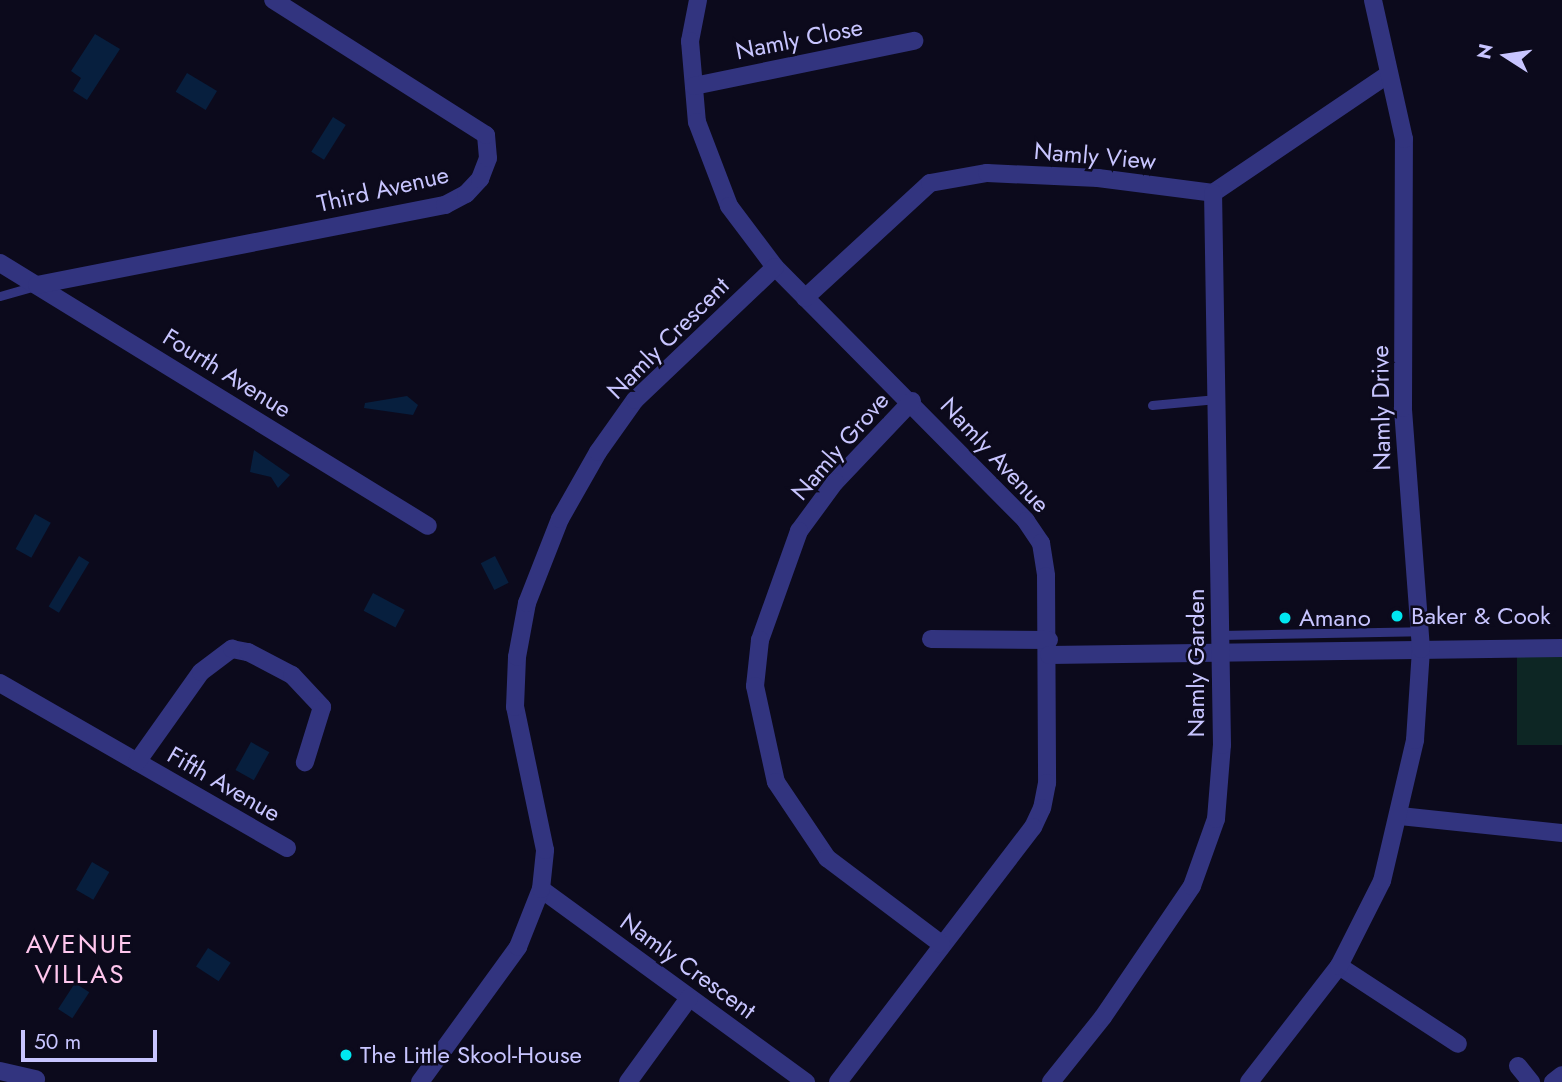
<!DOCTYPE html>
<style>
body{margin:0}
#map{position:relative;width:1562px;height:1082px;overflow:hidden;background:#0c0a1c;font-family:Jost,sans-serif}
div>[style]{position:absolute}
.green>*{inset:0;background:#0d2624;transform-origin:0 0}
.water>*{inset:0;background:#071f3e;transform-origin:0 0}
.lane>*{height:9px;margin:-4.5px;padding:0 4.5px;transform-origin:4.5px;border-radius:4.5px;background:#32347f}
.street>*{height:18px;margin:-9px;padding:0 9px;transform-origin:9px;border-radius:9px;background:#32347f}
.dots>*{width:19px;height:19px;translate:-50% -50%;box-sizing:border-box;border:4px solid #0c0a1c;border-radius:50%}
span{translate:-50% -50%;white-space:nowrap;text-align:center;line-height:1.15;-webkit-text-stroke:5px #0c0a1c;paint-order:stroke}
.street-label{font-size:24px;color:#c8c5ff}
.poi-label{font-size:24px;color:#c8c5ff}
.left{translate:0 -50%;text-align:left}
.neighbourhood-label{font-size:26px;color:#ffc7ee;letter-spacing:2px}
.north{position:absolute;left:1471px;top:21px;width:70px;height:70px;-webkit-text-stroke:5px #0c0a1c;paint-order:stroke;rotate:282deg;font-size:19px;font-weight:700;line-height:28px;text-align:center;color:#c8c5ff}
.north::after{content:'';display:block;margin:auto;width:24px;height:32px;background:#c8c5ff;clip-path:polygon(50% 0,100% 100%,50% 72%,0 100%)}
.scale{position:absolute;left:21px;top:1030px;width:136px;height:32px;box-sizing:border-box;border:4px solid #c8c5ff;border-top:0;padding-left:9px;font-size:21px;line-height:24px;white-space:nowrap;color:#c8c5ff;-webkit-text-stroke:5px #0c0a1c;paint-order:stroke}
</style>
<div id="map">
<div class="green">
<div style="left:1562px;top:648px;width:97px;height:45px;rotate:90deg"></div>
</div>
<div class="water">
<div style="clip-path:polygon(95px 34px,120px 49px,87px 100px,73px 91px,81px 78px,71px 71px)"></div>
<div style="left:187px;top:73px;width:35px;height:22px;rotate:31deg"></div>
<div style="left:333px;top:117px;width:15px;height:41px;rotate:32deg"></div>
<div style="clip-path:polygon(407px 396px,418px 405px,413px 415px,364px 408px,365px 403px)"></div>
<div style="clip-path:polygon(254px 450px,290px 475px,278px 488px,271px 477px,250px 472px)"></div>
<div style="left:35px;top:514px;width:18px;height:40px;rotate:29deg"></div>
<div style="left:79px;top:556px;width:12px;height:59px;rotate:31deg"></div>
<div style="left:495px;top:556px;width:30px;height:16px;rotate:63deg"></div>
<div style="left:373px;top:593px;width:36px;height:20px;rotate:28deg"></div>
<div style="left:251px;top:742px;width:21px;height:32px;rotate:29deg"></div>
<div style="left:92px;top:862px;width:20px;height:32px;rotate:30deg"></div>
<div style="left:208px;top:948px;width:27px;height:22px;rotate:33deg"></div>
<div style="left:75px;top:983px;width:17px;height:31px;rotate:33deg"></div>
</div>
<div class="lane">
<div style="left:0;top:296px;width:37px;rotate:-16deg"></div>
<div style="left:1152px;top:405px;width:65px;rotate:-5.3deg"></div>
<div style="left:1220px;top:635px;width:200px;rotate:-1.1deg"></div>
</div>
<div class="street">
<div style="left:698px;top:0;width:42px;rotate:101deg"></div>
<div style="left:690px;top:41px;width:81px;rotate:85.1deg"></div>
<div style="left:697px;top:122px;width:90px;rotate:69.1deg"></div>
<div style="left:729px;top:206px;width:76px;rotate:53deg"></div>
<div style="left:775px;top:267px;width:357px;rotate:45.3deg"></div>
<div style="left:1026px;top:521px;width:27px;rotate:56deg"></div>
<div style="left:1041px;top:543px;width:33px;rotate:81deg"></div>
<div style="left:1046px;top:576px;width:207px;rotate:89.7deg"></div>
<div style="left:1047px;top:783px;width:25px;rotate:101deg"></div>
<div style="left:1042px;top:808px;width:21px;rotate:115deg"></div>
<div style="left:1033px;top:827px;width:321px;rotate:127.4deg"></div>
<div style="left:694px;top:86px;width:225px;rotate:-11.6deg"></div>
<div style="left:0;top:263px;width:502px;rotate:31.57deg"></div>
<div style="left:37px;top:285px;width:416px;rotate:-11.1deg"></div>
<div style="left:445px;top:205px;width:24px;rotate:-28deg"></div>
<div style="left:466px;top:194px;width:21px;rotate:-47deg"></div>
<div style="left:480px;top:179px;width:22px;rotate:-69deg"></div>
<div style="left:488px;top:158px;width:23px;rotate:-95deg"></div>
<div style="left:486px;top:135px;width:252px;rotate:-147.6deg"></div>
<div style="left:805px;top:298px;width:170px;rotate:-42.6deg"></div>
<div style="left:930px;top:183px;width:58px;rotate:-10deg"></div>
<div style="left:987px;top:173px;width:111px;rotate:2.6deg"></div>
<div style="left:1098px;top:178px;width:116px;rotate:7.4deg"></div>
<div style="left:1213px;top:193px;width:212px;rotate:-34.1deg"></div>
<div style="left:912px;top:401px;width:112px;rotate:133.5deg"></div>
<div style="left:835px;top:482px;width:61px;rotate:126.3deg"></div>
<div style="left:799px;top:531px;width:116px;rotate:109.7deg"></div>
<div style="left:760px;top:640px;width:46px;rotate:96.2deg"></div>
<div style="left:755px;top:686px;width:98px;rotate:77.7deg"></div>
<div style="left:776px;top:782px;width:92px;rotate:56.1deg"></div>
<div style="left:827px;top:858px;width:143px;rotate:37deg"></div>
<div style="left:931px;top:639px;width:118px;rotate:0.5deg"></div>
<div style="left:1049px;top:655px;width:513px;rotate:-0.78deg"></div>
<div style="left:0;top:683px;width:331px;rotate:29.9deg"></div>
<div style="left:137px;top:762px;width:110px;rotate:-54.6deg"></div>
<div style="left:201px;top:672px;width:39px;rotate:-37deg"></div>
<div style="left:232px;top:649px;width:16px;rotate:11deg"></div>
<div style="left:248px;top:652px;width:50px;rotate:27.6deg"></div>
<div style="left:292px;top:675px;width:44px;rotate:46.8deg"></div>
<div style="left:322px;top:707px;width:58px;rotate:107.2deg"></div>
<div style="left:1400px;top:816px;width:163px;rotate:6deg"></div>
<div style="left:541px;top:889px;width:328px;rotate:36.1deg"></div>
<div style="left:1339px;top:966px;width:142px;rotate:33.2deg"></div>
<div style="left:1518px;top:1066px;width:21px;rotate:51deg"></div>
<div style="left:0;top:1071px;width:37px;rotate:13deg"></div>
<div style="left:420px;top:1082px;width:167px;rotate:-54deg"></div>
<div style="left:518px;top:947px;width:62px;rotate:-68.4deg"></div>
<div style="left:541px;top:889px;width:39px;rotate:-84deg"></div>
<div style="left:545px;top:850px;width:146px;rotate:-101.8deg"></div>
<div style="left:515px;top:707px;width:50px;rotate:-87.7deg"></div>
<div style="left:517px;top:657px;width:55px;rotate:-79.5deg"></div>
<div style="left:527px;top:603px;width:90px;rotate:-68.6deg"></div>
<div style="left:560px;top:519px;width:77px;rotate:-60.4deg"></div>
<div style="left:598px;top:452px;width:64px;rotate:-54.6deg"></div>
<div style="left:635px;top:400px;width:193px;rotate:-43.5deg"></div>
<div style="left:628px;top:1082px;width:104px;rotate:-54deg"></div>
<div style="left:1051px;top:1082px;width:83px;rotate:-51.3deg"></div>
<div style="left:1103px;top:1017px;width:158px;rotate:-55.8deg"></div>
<div style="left:1192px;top:886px;width:71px;rotate:-70.3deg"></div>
<div style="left:1216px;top:819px;width:74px;rotate:-85.4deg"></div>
<div style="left:1222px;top:745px;width:552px;rotate:-90.93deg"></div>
<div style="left:1249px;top:1082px;width:147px;rotate:-52.2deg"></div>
<div style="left:1339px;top:966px;width:95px;rotate:-63.2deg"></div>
<div style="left:1382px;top:881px;width:145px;rotate:-76.8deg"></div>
<div style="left:1415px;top:740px;width:91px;rotate:-86.2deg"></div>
<div style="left:1421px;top:649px;width:242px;rotate:-94.3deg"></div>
<div style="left:1403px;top:408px;width:269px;rotate:-89.8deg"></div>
<div style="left:1404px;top:139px;width:142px;rotate:-102.6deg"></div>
<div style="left:1553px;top:1082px;width:11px;rotate:-38deg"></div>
</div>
<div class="dots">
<div style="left:1397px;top:616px;background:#00e7f0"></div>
<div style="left:1285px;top:618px;background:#00e7f0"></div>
<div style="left:346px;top:1055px;background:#00e7f0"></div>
</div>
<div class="street-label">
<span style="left:799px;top:39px;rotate:-11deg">Namly Close</span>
<span style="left:1095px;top:156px;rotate:5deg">Namly View</span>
<span style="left:383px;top:189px;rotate:-13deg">Third Avenue</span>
<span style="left:668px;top:338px;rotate:-45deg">Namly Crescent</span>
<span style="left:227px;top:373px;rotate:32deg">Fourth Avenue</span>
<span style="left:1381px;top:408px;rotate:-91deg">Namly Drive</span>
<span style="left:840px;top:446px;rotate:-49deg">Namly Grove</span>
<span style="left:995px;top:455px;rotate:47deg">Namly Avenue</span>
<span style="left:1196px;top:663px;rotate:-90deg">Namly Garden</span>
<span style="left:224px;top:784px;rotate:30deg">Fifth Avenue</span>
<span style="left:688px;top:966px;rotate:36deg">Namly Crescent</span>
</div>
<div class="poi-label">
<span class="left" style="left:1411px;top:616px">Baker &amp; Cook</span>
<span class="left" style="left:1299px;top:618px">Amano</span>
<span class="left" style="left:360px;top:1055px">The Little Skool-House</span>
</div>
<div class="neighbourhood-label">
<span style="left:80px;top:960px">AVENUE<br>VILLAS</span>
</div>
<div class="north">N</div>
<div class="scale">50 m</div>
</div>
